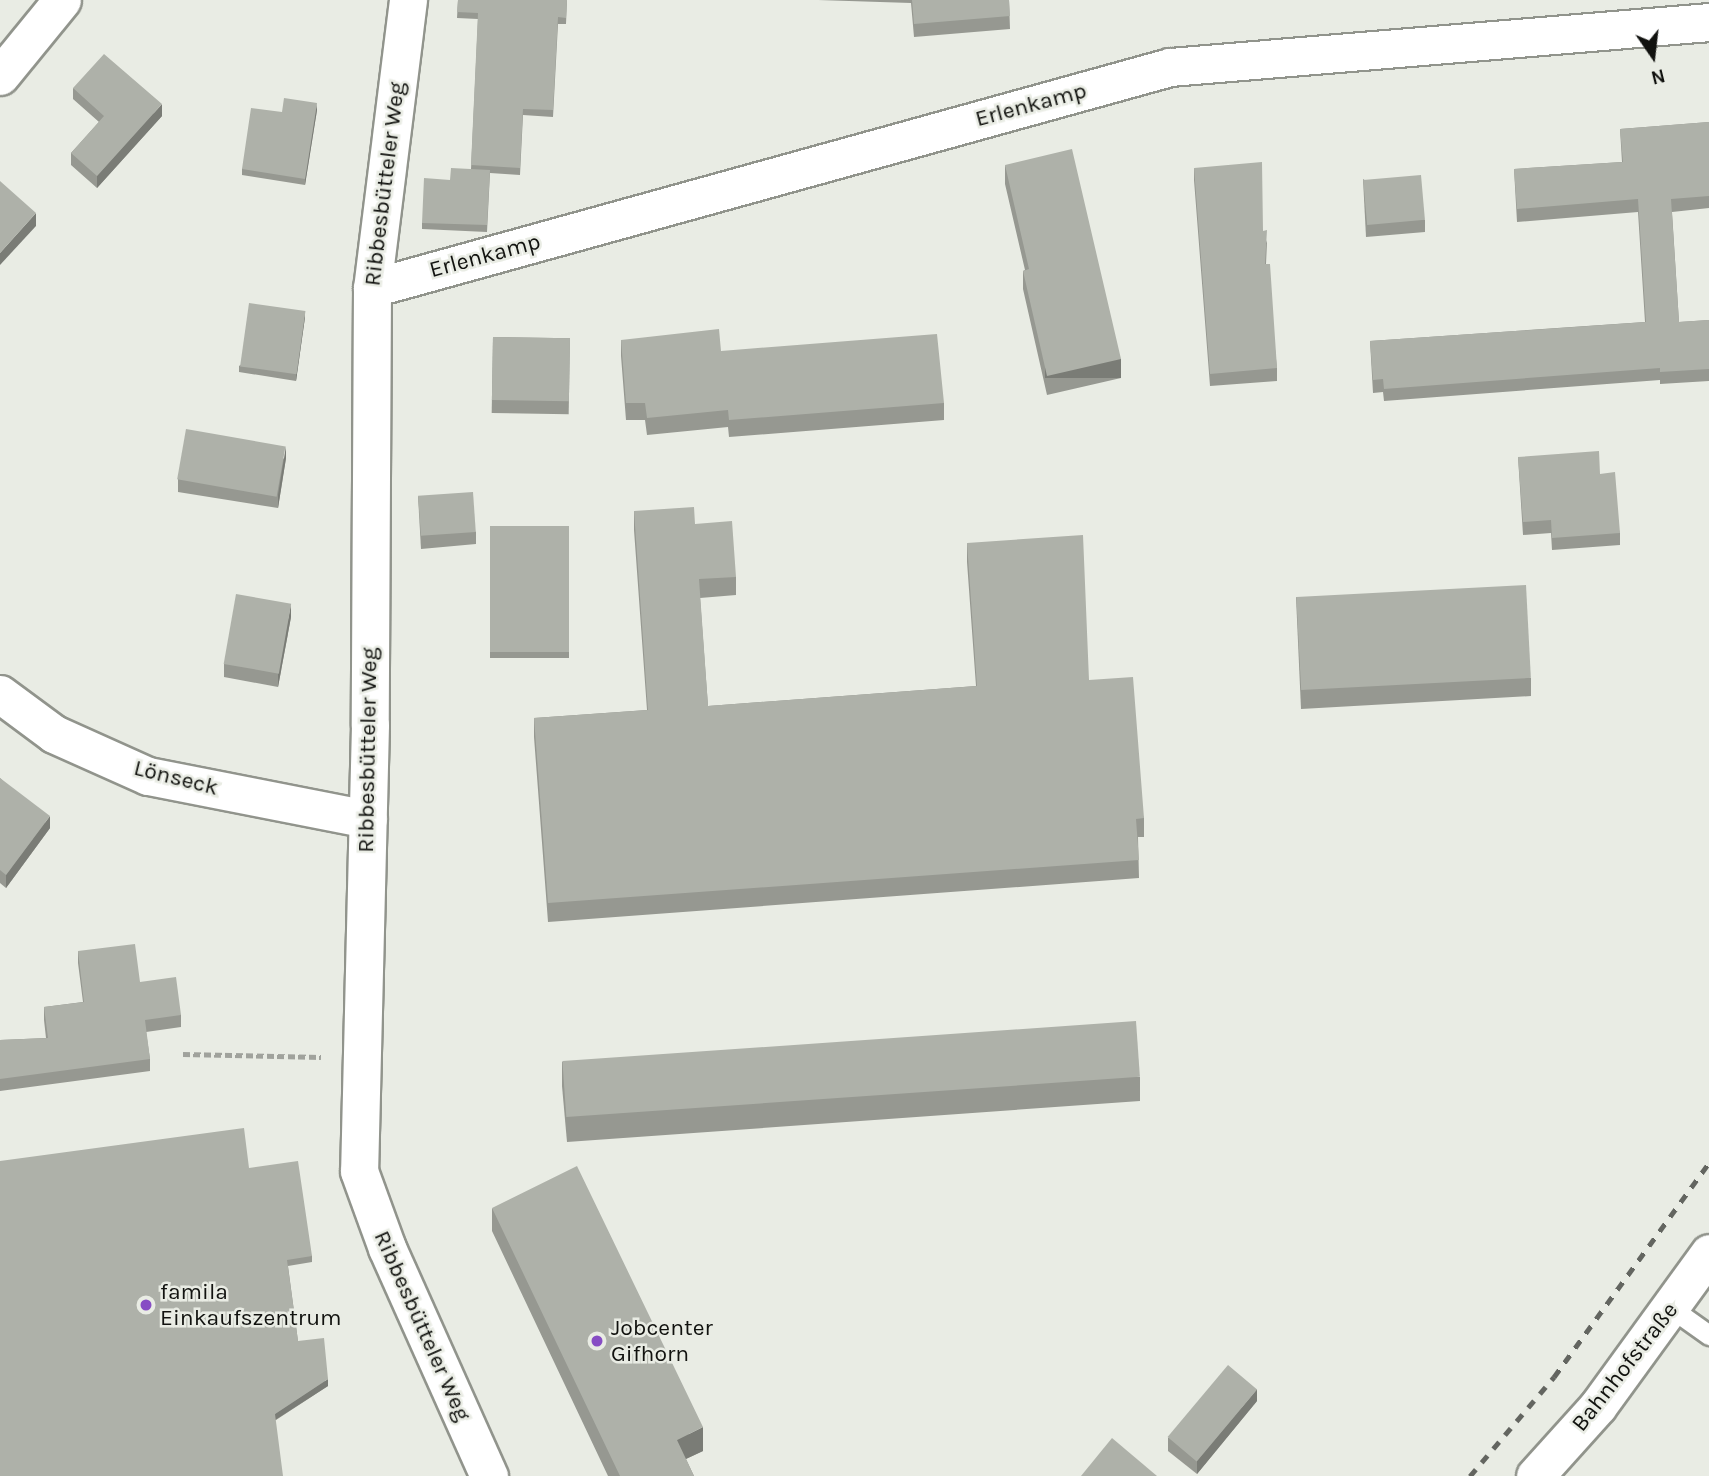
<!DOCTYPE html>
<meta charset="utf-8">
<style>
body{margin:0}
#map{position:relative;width:1709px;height:1476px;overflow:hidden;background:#e9ece4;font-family:Karla,sans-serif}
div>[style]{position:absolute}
.path>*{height:4.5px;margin-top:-2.25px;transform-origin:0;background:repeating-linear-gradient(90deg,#a0a29c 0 7px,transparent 0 10.5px)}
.roads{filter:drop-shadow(2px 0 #91948c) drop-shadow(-2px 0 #91948c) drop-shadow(0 2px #91948c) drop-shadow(0 -2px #91948c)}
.service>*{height:19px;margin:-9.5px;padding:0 9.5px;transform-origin:9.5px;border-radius:9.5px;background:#fff}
.minor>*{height:37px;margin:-18.5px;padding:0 18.5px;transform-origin:18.5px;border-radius:18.5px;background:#fff}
.rail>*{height:5px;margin-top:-2.5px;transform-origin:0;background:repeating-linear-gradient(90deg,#636560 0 9px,transparent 0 18px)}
.wall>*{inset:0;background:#969891;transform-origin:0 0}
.shaded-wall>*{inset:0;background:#7a7c76;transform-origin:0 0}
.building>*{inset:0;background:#aeb1a9;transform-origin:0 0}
.dots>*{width:19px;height:19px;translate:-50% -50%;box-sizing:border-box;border:4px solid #e9ece4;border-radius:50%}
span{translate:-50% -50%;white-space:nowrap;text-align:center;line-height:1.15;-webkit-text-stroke:5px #e9ece4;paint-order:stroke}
.street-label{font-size:23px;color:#11120f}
.poi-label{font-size:23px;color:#11120f}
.left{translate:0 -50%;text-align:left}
.north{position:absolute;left:1618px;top:21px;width:70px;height:70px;-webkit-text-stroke:5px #e9ece4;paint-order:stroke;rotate:166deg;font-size:19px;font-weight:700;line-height:28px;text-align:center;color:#11120f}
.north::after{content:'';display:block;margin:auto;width:24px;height:32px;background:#11120f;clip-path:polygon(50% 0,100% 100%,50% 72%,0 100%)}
</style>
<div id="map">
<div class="path">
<div style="left:183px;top:1054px;width:138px;rotate:1.2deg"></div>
</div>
<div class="roads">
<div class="service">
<div style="left:1671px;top:1308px;width:47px;rotate:35.4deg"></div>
</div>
<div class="minor">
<div style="left:408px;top:0;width:290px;rotate:97.1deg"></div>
<div style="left:372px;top:288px;width:437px;rotate:90.3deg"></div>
<div style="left:370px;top:725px;width:446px;rotate:91.4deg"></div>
<div style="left:359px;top:1171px;width:82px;rotate:70deg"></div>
<div style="left:387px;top:1248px;width:250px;rotate:65.9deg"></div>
<div style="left:0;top:76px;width:98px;rotate:-50.8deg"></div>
<div style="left:372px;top:288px;width:828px;rotate:-15.48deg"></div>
<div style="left:1170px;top:67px;width:541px;rotate:-4.77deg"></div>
<div style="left:0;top:694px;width:67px;rotate:36.5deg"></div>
<div style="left:54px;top:734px;width:103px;rotate:24.1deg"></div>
<div style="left:148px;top:776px;width:224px;rotate:11.1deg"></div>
<div style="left:1535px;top:1476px;width:94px;rotate:-48deg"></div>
<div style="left:1598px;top:1406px;width:189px;rotate:-54deg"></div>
</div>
</div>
<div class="rail">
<div style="left:1470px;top:1476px;width:130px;rotate:-49.7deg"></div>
<div style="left:1554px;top:1377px;width:264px;rotate:-54.1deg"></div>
</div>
<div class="wall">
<div style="clip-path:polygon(458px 0,567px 0,566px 24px,558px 24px,553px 117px,523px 115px,520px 175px,490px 173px,487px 232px,422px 229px,422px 223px,450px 180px,471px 169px,478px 19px,457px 18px)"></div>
<div style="clip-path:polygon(818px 0,1009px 0,1010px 29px,914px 37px,911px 3px)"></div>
<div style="clip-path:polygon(73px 88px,162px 116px,97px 188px,71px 165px,71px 153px,99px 122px,73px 99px)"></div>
<div style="clip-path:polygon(317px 110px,305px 185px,242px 175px,242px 169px,282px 112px)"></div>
<div style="clip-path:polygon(1709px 122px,1709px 208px,1672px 212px,1679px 322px,1709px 320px,1709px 381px,1660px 384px,1660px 380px,1384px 401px,1383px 392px,1373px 393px,1370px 341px,1645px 322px,1638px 212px,1517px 222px,1514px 169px,1622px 162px,1620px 129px)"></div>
<div style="clip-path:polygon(1005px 165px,1121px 378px,1047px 395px,1023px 289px,1023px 271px,1025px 270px,1005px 184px)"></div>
<div style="clip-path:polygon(1194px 168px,1263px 231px,1267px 243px,1266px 264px,1277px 368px,1277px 381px,1210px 386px,1194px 180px)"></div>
<div style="clip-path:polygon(1363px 179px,1425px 220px,1425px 232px,1366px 237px)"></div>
<div style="clip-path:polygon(305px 317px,296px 381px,239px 372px,239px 366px)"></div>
<div style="left:493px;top:337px;width:77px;height:76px;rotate:1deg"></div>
<div style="clip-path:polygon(621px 340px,721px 351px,944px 403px,944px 420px,729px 437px,728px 427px,647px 435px,645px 420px,626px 420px,621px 356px)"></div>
<div style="clip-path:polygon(1518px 457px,1600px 474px,1620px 533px,1620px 545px,1552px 550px,1551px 533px,1523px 535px)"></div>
<div style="clip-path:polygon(286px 458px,278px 508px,178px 492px,178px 479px)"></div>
<div style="clip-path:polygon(418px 496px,476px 532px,476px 544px,421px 549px)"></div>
<div style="clip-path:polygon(634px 511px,695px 524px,736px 577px,736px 595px,700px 598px,708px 706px,976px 686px,967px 562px,967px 543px,1089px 680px,1144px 818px,1144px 837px,1138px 837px,1139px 878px,548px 922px,534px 737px,534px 718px,647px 710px,634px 530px)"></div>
<div style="left:490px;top:526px;width:79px;height:132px"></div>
<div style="clip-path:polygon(1296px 597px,1531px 678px,1531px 696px,1301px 709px)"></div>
<div style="clip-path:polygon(291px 617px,278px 687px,224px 677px,224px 664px)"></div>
<div style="clip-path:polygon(0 778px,50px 828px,6px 888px,0 883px)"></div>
<div style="clip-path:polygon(78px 951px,140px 982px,181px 1015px,181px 1027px,146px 1032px,150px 1059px,150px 1071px,0 1091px,0 1040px,46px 1038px,44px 1020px,44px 1007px,83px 1002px,78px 963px)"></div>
<div style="clip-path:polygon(562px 1062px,1140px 1077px,1140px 1101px,567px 1142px,562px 1086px)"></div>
<div style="clip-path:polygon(249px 1168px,312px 1256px,312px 1262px,288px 1266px,298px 1341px,328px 1386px,276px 1420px,0 1476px)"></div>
<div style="clip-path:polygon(492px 1208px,703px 1451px,686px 1459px,694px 1476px,608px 1476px,492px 1231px)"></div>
<div style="clip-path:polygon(1257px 1401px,1197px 1474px,1168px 1451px,1168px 1438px)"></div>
</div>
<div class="shaded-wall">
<div style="clip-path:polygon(317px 103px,317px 110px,305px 185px,305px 179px)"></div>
<div style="clip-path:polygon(162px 104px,162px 116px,97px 188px,97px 176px)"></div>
<div style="clip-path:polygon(36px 213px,36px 226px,0 265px,0 253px)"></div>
<div style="clip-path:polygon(305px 311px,305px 317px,296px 381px,296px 374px)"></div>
<div style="left:1121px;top:359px;width:19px;height:76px;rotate:90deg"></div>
<div style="clip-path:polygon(286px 446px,286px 458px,278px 508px,278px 495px)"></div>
<div style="clip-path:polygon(291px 604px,291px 617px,278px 687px,278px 674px)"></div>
<div style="clip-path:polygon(50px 816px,50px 828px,6px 888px,6px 875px)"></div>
<div style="clip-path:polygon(328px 1379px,328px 1386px,275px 1420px,275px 1414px)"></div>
<div style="clip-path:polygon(1257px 1389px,1257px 1401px,1197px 1474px,1197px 1461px)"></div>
<div style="clip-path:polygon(703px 1427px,703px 1451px,677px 1463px,677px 1440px)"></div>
</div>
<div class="building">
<div style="clip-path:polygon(458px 0,567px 0,566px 18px,558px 17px,553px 110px,523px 109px,520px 168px,471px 165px,478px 13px,457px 12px)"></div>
<div style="clip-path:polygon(912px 0,1009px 0,1010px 16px,914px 24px)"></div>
<div style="clip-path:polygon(104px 54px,162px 104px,97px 176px,71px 153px,104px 116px,73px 88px)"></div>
<div style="clip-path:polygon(284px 98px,317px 103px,305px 179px,242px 169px,251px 108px,282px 112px)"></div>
<div style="clip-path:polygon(1709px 122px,1709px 196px,1671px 199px,1679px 322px,1709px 320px,1709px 369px,1660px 372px,1660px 368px,1384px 389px,1383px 379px,1373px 380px,1370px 341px,1646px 322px,1638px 199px,1517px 209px,1514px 169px,1623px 162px,1620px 129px)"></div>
<div style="clip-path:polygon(1072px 149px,1121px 359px,1047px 376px,1023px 271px,1029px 269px,1005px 165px)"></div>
<div style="clip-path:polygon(1262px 162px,1263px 231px,1267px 230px,1265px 264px,1270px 264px,1277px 368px,1210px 374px,1194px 168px)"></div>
<div style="clip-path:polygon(451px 168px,490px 170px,487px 225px,422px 223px,424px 178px,450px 180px)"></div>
<div style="left:1421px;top:175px;width:45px;height:58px;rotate:85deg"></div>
<div style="clip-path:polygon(0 181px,36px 213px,0 253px)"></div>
<div style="left:249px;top:303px;width:57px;height:64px;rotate:8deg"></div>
<div style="clip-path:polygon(719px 329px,721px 351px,937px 334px,944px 403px,729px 420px,728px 410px,647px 418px,645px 403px,626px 403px,621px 340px)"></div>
<div style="left:493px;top:337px;width:77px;height:63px;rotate:1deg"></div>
<div style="left:186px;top:429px;width:101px;height:51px;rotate:10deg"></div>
<div style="clip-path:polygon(1599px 451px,1600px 474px,1615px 472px,1620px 533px,1552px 538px,1551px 520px,1523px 522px,1518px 457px)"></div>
<div style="left:473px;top:492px;width:40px;height:55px;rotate:86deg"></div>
<div style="clip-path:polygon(694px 507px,695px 524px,732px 521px,736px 577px,699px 579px,708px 706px,977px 686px,967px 543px,1083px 535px,1089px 680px,1133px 677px,1144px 818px,1136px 819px,1139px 860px,548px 903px,534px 718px,648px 710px,634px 511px)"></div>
<div style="left:490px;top:526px;width:79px;height:126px"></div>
<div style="left:1526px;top:585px;width:93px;height:230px;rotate:87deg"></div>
<div style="left:236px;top:594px;width:56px;height:71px;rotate:10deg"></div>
<div style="clip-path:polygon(0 778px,50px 816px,6px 875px,0 870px)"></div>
<div style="clip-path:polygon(135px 944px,140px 982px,176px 977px,181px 1015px,145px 1020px,150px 1059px,0 1079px,0 1040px,48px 1038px,44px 1007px,84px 1002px,78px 951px)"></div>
<div style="left:1136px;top:1021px;width:56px;height:575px;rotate:86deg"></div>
<div style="clip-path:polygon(244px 1128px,249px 1168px,298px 1161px,312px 1256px,287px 1260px,298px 1341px,324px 1338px,328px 1379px,275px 1414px,283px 1476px,0 1476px,0 1161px)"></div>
<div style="clip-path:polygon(577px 1166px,703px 1427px,677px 1440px,694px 1476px,620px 1476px,492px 1208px)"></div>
<div style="left:1228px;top:1365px;width:38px;height:94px;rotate:40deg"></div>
<div style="clip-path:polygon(1112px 1438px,1157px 1476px,1081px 1476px)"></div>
</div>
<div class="dots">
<div style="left:146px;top:1305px;background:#874dc4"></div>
<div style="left:597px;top:1341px;background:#874dc4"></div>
</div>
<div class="street-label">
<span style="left:1031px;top:105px;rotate:-15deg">Erlenkamp</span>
<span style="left:385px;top:184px;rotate:-83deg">Ribbesbütteler Weg</span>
<span style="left:485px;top:256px;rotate:-15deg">Erlenkamp</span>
<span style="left:368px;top:750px;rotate:-89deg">Ribbesbütteler Weg</span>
<span style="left:176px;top:778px;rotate:14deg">Lönseck</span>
<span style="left:422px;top:1326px;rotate:66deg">Ribbesbütteler Weg</span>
<span style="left:1625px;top:1367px;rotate:-52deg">Bahnhofstraße</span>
</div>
<div class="poi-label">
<span class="left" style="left:160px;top:1305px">famila<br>Einkaufszentrum</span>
<span class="left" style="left:611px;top:1341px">Jobcenter<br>Gifhorn</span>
</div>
<div class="north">N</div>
</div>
